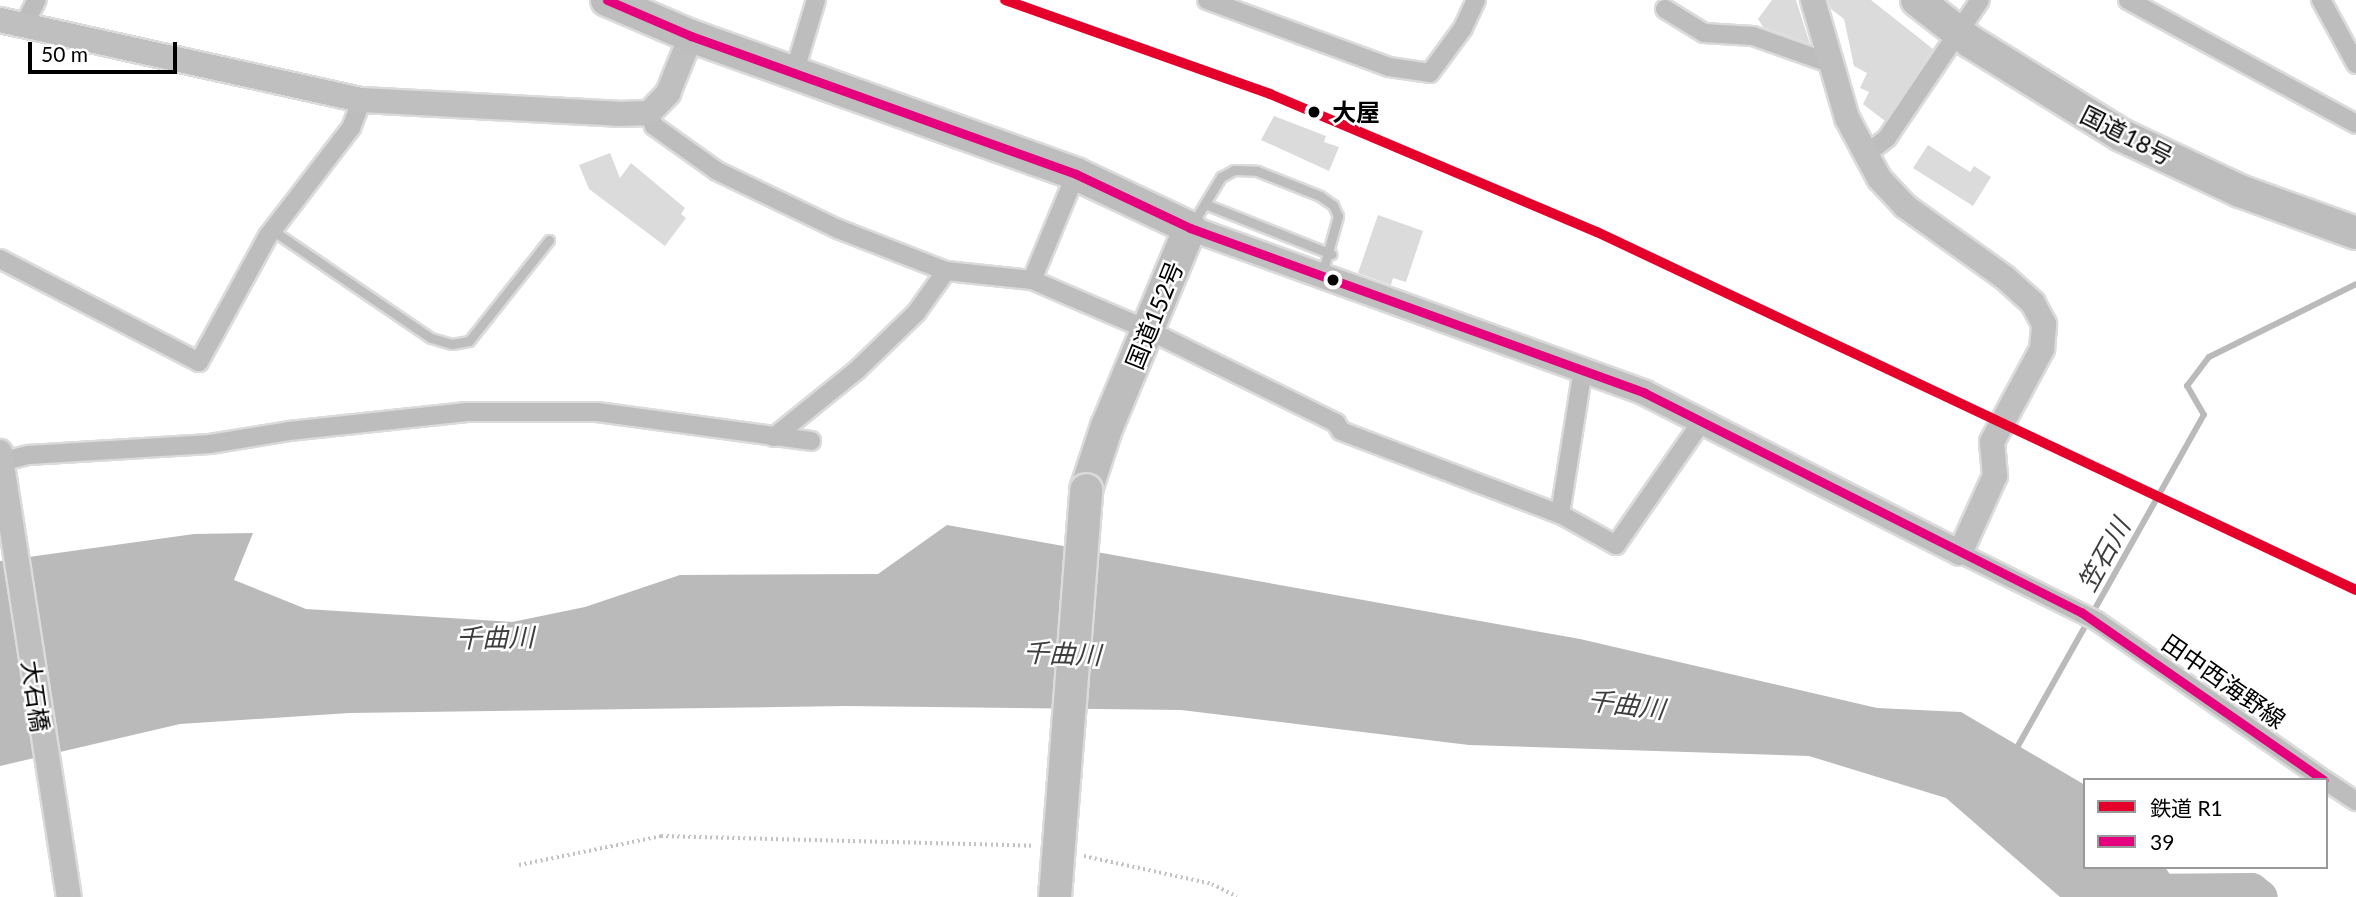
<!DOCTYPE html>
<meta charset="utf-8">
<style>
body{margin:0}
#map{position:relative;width:2356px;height:897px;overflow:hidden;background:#fff;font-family:Lato,"Noto Sans JP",sans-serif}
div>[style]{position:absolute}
.water>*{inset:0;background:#bababa}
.stream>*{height:6px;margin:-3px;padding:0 3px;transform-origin:3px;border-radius:3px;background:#bababa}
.river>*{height:35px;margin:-17.5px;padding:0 17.5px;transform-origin:17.5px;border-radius:17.5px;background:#bababa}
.building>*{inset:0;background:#dbdbdb}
.path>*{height:3.5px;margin-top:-1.75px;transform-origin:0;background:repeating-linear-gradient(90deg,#c2c2c2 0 2px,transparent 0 5.5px)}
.roads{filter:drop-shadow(2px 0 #dbdbdb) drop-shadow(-2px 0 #dbdbdb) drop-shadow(0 2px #dbdbdb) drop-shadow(0 -2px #dbdbdb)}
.lane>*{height:9px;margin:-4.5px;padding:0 4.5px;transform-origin:4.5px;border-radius:4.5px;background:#bdbdbd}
.street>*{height:18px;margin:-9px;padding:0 9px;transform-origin:9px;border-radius:9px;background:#bdbdbd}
.secondary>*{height:24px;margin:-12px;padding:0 12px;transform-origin:12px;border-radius:12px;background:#bfbfbf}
.highway>*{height:32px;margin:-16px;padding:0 16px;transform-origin:16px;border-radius:16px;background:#bdbdbd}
.bridges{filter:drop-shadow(2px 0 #dbdbdb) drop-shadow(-2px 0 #dbdbdb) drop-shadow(0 2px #dbdbdb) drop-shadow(0 -2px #dbdbdb)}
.highway-bridge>*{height:32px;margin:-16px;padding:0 16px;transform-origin:16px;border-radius:16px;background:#bdbdbd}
.bus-1>*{height:9px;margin:-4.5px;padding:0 4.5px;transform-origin:4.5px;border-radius:4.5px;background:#e5007d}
.rail-1>*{height:10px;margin:-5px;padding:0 5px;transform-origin:5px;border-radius:5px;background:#e4002b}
.dots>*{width:19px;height:19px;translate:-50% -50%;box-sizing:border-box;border:4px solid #fff;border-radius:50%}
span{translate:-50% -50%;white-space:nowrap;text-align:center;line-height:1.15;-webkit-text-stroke:5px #fff;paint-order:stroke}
.stop-label{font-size:24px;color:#000;font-weight:700}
.left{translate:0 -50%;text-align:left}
.street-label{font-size:24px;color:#000}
.water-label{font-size:26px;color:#3d3d3d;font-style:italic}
.legend{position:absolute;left:2083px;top:778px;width:245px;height:91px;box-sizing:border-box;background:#fff;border:2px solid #999;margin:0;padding:9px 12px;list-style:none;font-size:21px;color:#000}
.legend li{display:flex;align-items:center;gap:14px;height:35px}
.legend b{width:35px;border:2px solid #999}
.scale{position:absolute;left:28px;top:42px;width:149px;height:32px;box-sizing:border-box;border:4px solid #000;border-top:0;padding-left:9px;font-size:21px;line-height:24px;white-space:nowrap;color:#000;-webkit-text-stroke:5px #fff;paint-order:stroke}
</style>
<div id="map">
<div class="water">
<div style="clip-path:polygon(947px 525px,1580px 639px,1877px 708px,1961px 712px,2085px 785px,2085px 867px,2165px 867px,2185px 897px,2060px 897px,1946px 798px,1809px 756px,1469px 745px,1181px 710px,846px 706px,349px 713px,180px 724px,0 766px,0 561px,194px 534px,253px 533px,234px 580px,306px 609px,512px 622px,585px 607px,680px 575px,878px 574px)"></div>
</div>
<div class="stream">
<div style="left:2014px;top:753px;width:388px;rotate:-60.7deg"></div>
<div style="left:2204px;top:415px;width:34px;rotate:-120deg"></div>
<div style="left:2187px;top:386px;width:36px;rotate:-53deg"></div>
<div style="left:2209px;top:357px;width:164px;rotate:-26.4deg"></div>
</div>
<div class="river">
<div style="left:2136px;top:891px;width:115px;rotate:-0.5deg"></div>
<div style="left:2251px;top:890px;width:11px;rotate:38deg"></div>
</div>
<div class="building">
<div style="clip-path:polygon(1772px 0,1796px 0,1810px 44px,1763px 27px,1758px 19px)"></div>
<div style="clip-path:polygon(1828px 0,1871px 0,1933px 49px,1885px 121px,1863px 104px,1869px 92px,1860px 88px,1867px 73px,1854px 66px,1844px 19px,1831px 9px)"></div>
<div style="clip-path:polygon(1274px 116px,1326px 136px,1324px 142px,1339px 147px,1329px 171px,1261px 140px)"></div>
<div style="clip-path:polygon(1928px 145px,1970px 172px,1974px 166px,1991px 177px,1973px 206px,1913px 168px)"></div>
<div style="clip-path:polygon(610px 153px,620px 178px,631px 163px,685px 208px,681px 214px,686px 218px,665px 246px,589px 189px,579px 165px)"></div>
<div style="clip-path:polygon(1378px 215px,1423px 231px,1406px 282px,1393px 278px,1391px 285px,1358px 273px)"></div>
</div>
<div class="path">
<div style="left:1084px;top:856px;width:131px;rotate:12.3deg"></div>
<div style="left:1212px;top:884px;width:28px;rotate:27deg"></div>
<div style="left:519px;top:865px;width:145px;rotate:-11.5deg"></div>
<div style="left:661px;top:836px;width:374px;rotate:1.5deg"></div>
</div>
<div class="roads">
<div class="lane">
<div style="left:1205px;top:204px;width:136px;rotate:21.6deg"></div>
<div style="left:1193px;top:223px;width:54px;rotate:-58.7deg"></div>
<div style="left:1221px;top:177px;width:15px;rotate:-28deg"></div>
<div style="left:1234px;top:170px;width:23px;rotate:2deg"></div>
<div style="left:1257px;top:171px;width:68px;rotate:21.6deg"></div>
<div style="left:1320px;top:196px;width:16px;rotate:35deg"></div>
<div style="left:1333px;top:205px;width:12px;rotate:66deg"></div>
<div style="left:1338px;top:216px;width:60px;rotate:105.4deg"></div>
<div style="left:272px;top:230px;width:192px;rotate:34.2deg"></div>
<div style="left:431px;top:338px;width:22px;rotate:16deg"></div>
<div style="left:452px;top:344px;width:17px;rotate:-10deg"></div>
<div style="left:469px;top:341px;width:129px;rotate:-51.6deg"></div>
</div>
<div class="street">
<div style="left:1207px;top:0;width:194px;rotate:20.2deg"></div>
<div style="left:1389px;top:67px;width:41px;rotate:8.3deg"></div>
<div style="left:1430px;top:73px;width:56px;rotate:-53.7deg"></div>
<div style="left:1463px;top:28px;width:31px;rotate:-65deg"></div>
<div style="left:2128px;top:0;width:260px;rotate:28.5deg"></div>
<div style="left:2321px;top:0;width:73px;rotate:61.3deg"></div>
<div style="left:1665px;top:9px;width:46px;rotate:31.6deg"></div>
<div style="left:1704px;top:33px;width:49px;rotate:3.5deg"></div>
<div style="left:1753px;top:36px;width:84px;rotate:19.5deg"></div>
<div style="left:24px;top:25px;width:28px;rotate:-63deg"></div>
<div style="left:795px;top:70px;width:73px;rotate:-73.3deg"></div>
<div style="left:649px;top:113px;width:14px;rotate:69deg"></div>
<div style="left:654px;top:126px;width:77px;rotate:35.5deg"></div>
<div style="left:717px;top:171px;width:134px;rotate:25.6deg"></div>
<div style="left:838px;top:229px;width:116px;rotate:21.3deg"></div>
<div style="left:946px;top:271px;width:86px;rotate:6deg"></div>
<div style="left:1032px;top:280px;width:126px;rotate:23.3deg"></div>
<div style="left:1148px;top:330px;width:210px;rotate:26.3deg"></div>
<div style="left:1336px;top:423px;width:9px;rotate:58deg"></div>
<div style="left:1341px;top:431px;width:234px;rotate:20.8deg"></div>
<div style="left:1560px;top:514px;width:64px;rotate:29deg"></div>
<div style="left:1616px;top:545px;width:152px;rotate:-55.2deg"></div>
<div style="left:1866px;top:154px;width:26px;rotate:-37deg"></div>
<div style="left:1887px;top:138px;width:166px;rotate:-56deg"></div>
<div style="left:0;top:259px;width:224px;rotate:27.4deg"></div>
<div style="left:199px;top:362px;width:144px;rotate:-61.3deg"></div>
<div style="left:268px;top:236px;width:136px;rotate:-52.5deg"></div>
<div style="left:351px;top:128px;width:30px;rotate:-69deg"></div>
<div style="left:1032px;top:280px;width:115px;rotate:-67.5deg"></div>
<div style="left:774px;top:437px;width:107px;rotate:-38.9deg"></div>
<div style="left:857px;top:370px;width:82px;rotate:-44deg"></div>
<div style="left:916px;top:313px;width:52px;rotate:-54.5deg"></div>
<div style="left:0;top:462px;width:30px;rotate:-14deg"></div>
<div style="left:29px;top:455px;width:181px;rotate:-3.5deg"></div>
<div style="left:210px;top:444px;width:80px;rotate:-9.3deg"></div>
<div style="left:289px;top:431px;width:179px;rotate:-6.1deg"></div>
<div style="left:467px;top:412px;width:130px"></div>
<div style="left:597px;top:412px;width:216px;rotate:7.7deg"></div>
<div style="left:1560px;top:514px;width:147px;rotate:-81deg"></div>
<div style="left:1960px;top:553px;width:153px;rotate:26.4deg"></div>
<div style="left:2097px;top:621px;width:277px;rotate:35deg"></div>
<div style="left:2326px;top:781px;width:36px;rotate:34deg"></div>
</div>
<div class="secondary">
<div style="left:0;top:20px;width:371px;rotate:12.5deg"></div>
<div style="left:362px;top:100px;width:256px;rotate:3.1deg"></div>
<div style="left:618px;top:114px;width:31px;rotate:-2deg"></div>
<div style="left:649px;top:113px;width:28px;rotate:-46deg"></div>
<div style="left:668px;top:93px;width:61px;rotate:-68deg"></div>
<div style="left:1190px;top:228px;width:484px;rotate:19.9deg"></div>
<div style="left:1645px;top:393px;width:353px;rotate:26.9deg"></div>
<div style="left:1960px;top:553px;width:85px;rotate:-65.6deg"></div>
<div style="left:1995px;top:476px;width:34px;rotate:-95deg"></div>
<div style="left:1992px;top:442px;width:106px;rotate:-61.7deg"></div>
<div style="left:2042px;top:349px;width:25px;rotate:-85deg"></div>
<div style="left:2044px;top:324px;width:24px;rotate:-118deg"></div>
<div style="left:2033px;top:303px;width:39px;rotate:-138deg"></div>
<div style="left:2004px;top:277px;width:122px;rotate:-144.4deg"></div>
<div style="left:1905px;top:206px;width:38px;rotate:-133deg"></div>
<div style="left:1879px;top:178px;width:68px;rotate:-118.1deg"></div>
<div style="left:1847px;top:118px;width:123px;rotate:-106.1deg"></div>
<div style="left:0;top:452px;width:450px;rotate:81.2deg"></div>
</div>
<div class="highway">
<div style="left:607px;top:0;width:91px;rotate:23.2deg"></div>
<div style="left:691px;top:36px;width:409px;rotate:19.7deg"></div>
<div style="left:1076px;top:174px;width:126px;rotate:25.3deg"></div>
<div style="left:1190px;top:228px;width:215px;rotate:112.7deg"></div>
<div style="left:1107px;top:426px;width:67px;rotate:108.2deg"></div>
<div style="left:1917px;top:0;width:68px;rotate:37.9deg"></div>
<div style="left:1971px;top:42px;width:176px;rotate:31.8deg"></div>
<div style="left:2121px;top:135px;width:132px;rotate:25.2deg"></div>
<div style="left:2240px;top:191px;width:123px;rotate:19.9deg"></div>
</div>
</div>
<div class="bridges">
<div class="highway-bridge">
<div style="left:1055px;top:897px;width:408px;rotate:-85.6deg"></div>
</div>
</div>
<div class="bus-1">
<div style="left:607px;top:0;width:91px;rotate:23.2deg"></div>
<div style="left:691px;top:36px;width:409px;rotate:19.7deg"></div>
<div style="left:1076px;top:174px;width:126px;rotate:25.3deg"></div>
<div style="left:1190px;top:228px;width:484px;rotate:19.9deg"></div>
<div style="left:1645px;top:393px;width:488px;rotate:26.7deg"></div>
<div style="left:2081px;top:612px;width:295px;rotate:34.7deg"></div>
</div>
<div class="rail-1">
<div style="left:1005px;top:0;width:281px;rotate:19.5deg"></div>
<div style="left:1270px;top:94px;width:355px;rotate:22.9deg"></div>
<div style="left:1597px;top:232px;width:839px;rotate:25.25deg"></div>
</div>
<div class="dots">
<div style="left:1314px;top:112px;background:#000"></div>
<div style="left:1333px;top:280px;background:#000"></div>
</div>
<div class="stop-label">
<span class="left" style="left:1332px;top:112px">大屋</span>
</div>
<div class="street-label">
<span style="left:2127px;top:135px;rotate:27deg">国道18号</span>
<span style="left:1154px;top:315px;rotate:-68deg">国道152号</span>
<span style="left:2224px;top:681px;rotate:35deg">田中西海野線</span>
<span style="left:36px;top:696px;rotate:82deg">大石橋</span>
</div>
<div class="water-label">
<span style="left:2104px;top:555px;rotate:-61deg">笠石川</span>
<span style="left:495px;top:638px;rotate:-1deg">千曲川</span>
<span style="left:1062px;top:654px;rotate:2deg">千曲川</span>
<span style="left:1626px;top:705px;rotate:7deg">千曲川</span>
</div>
<ul class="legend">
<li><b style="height:9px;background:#e4002b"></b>鉄道 R1</li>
<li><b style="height:9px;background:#e5007d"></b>39</li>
</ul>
<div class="scale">50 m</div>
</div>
